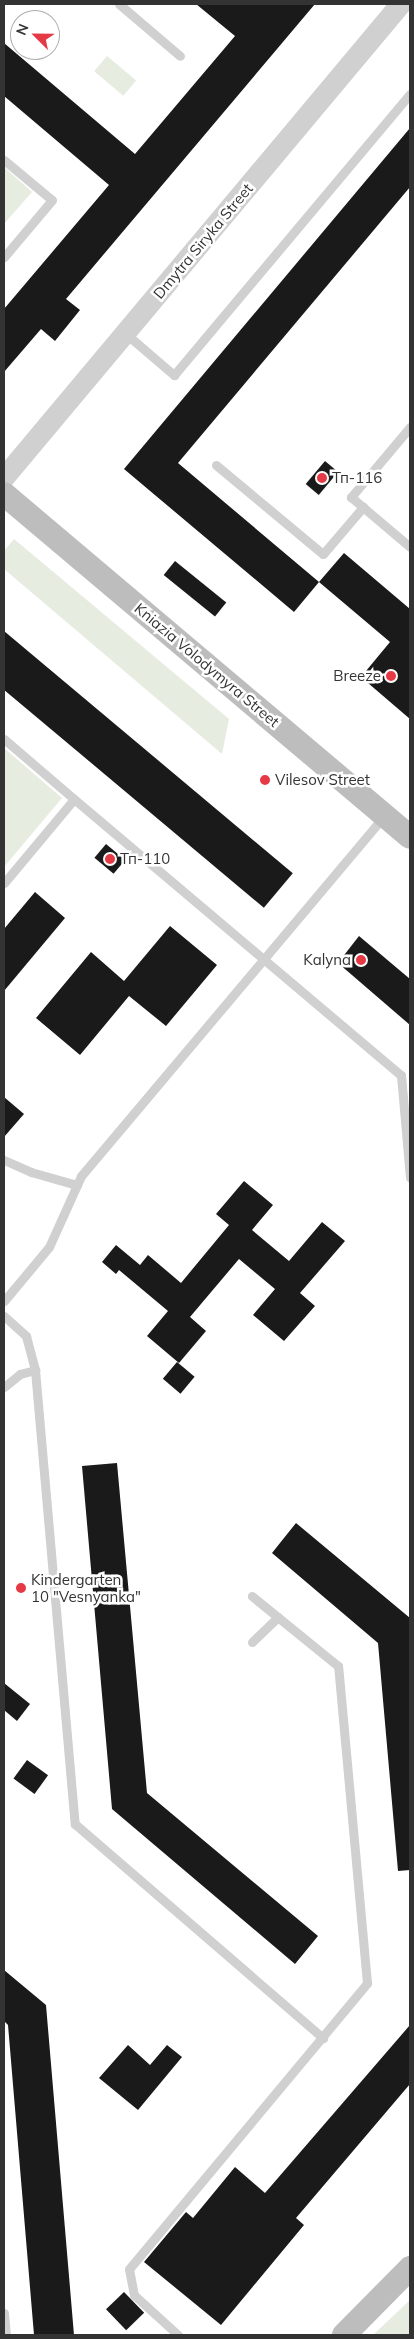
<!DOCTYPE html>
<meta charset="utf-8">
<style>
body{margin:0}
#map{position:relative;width:414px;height:2339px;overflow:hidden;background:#fff;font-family:Mulish,sans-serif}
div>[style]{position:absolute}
.green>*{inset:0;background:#e6ecdf;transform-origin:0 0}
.building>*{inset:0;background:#1a1a1a;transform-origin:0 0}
.service>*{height:9px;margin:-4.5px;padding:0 4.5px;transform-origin:4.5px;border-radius:4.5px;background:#d0d0d0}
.tertiary>*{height:21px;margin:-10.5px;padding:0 10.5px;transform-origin:10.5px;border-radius:10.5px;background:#d0d0d0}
.secondary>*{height:24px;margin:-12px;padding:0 12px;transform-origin:12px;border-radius:12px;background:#bdbdbd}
.dots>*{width:14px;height:14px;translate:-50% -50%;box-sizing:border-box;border:2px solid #fff;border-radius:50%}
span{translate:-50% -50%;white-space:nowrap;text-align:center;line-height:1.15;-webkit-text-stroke:5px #fff;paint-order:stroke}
.street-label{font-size:15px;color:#333}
.poi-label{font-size:15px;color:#333}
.left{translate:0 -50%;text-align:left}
.right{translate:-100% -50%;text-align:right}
.frame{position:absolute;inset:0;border:5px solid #333;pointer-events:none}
.north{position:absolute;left:10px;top:10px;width:50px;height:50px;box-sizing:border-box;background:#fff;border:1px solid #adadad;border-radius:50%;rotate:293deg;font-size:14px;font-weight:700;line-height:20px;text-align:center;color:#333}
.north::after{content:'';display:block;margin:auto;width:18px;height:22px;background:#e63946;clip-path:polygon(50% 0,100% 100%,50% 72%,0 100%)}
</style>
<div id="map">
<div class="green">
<div style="left:107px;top:56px;width:38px;height:20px;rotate:40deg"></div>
<div style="clip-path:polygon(4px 167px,32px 192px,4px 224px)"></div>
<div style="clip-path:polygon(14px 539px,229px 719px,222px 754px,4px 569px,4px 551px)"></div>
<div style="clip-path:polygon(4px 748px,62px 798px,4px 867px)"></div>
<div style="clip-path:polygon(410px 2300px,410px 2335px,373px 2335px)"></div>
</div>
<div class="building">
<div style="clip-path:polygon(196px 4px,315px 4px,66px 299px,80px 310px,55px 341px,41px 329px,4px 372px,4px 309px,109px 185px,4px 96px,4px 43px,135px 154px,235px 36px)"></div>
<div style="clip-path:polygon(410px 128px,410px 187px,178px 463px,319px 582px,294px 612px,124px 469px)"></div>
<div style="left:325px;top:461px;width:17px;height:30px;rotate:40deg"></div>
<div style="clip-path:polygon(344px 553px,410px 609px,410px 719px,361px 677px,390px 642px,319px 582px)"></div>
<div style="left:175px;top:561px;width:66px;height:18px;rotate:39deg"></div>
<div style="left:4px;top:631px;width:377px;height:45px;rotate:40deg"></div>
<div style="left:106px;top:844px;width:25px;height:18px;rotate:40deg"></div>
<div style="clip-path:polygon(35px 892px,65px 918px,4px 991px,4px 929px)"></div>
<div style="clip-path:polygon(170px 926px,217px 965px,166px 1026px,129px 996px,80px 1055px,36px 1018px,91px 952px,124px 981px)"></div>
<div style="clip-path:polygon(359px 936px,410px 979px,410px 1025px,338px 963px)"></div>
<div style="clip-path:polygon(4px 1097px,24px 1114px,4px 1137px)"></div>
<div style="clip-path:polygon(244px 1181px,273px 1205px,252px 1230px,289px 1261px,322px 1222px,345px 1241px,300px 1293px,315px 1306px,284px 1341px,253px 1315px,275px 1289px,239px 1259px,190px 1317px,206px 1331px,179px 1363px,147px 1336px,168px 1311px,119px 1270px,116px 1274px,102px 1262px,116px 1245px,140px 1265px,148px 1255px,181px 1283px,229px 1225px,216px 1214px)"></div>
<div style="left:177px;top:1362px;width:23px;height:22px;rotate:40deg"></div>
<div style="clip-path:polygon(117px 1463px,147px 1793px,318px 1936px,295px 1964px,112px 1809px,82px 1466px)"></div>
<div style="clip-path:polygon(296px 1523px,410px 1618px,410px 1870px,398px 1871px,378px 1643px,272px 1553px)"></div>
<div style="clip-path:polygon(4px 1683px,30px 1704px,17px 1721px,4px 1710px)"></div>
<div style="left:27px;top:1760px;width:26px;height:23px;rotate:36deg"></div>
<div style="clip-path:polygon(4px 1970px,46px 2005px,74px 2335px,34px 2335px,8px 2025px,4px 2021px)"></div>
<div style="clip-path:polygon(410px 2025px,410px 2084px,296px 2218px,304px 2225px,221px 2325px,144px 2262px,186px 2212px,193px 2218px,235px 2167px,265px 2193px)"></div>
<div style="clip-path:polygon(128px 2045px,150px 2065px,167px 2045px,182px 2057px,138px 2110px,99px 2078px)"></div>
<div style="left:124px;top:2292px;width:29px;height:25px;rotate:46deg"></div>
</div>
<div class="service">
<div style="left:119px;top:4px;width:80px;rotate:40.4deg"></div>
<div style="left:4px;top:160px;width:62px;rotate:39.8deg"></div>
<div style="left:52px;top:200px;width:75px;rotate:130.1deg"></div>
<div style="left:125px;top:333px;width:65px;rotate:40.6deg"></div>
<div style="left:174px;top:375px;width:367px;rotate:-50deg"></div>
<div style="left:410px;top:427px;width:92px;rotate:130.1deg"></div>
<div style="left:351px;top:497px;width:77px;rotate:40.3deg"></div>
<div style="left:216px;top:465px;width:139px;rotate:39.8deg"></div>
<div style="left:323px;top:554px;width:62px;rotate:-49.6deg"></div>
<div style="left:4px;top:739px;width:92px;rotate:40.6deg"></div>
<div style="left:4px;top:883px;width:109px;rotate:-50.2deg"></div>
<div style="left:74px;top:799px;width:428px;rotate:40.2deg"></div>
<div style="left:401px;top:1075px;width:103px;rotate:85deg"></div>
<div style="left:4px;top:1160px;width:30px;rotate:24deg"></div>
<div style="left:31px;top:1172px;width:48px;rotate:15.8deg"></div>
<div style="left:4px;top:1301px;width:70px;rotate:-50.2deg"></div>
<div style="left:49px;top:1247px;width:78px;rotate:-65.7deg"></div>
<div style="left:81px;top:1176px;width:471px;rotate:-49.9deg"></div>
<div style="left:4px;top:1316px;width:30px;rotate:42deg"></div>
<div style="left:26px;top:1336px;width:35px;rotate:75deg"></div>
<div style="left:35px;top:1370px;width:456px;rotate:85deg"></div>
<div style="left:75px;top:1824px;width:328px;rotate:40.8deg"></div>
<div style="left:4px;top:1387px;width:21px;rotate:-39deg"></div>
<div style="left:20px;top:1374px;width:16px;rotate:-15deg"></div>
<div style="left:252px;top:1642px;width:36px;rotate:-44deg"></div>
<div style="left:4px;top:2313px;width:22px;rotate:85deg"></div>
<div style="left:178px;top:2335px;width:59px;rotate:-137.7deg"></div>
<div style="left:134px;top:2295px;width:26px;rotate:-101deg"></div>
<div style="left:129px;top:2269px;width:372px;rotate:-50.2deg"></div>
<div style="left:367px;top:1983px;width:318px;rotate:-95.2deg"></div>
<div style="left:338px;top:1666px;width:111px;rotate:-140.9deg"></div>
</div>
<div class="tertiary">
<div style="left:4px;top:477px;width:617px;rotate:-50.06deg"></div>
</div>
<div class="secondary">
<div style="left:4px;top:494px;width:531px;rotate:40.19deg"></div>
<div style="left:344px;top:2335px;width:94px;rotate:-45.4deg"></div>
</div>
<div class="dots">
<div style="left:322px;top:478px;background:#e63946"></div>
<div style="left:391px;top:676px;background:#e63946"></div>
<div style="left:265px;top:780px;background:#e63946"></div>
<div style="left:110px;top:859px;background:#e63946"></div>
<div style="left:361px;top:960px;background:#e63946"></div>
<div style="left:21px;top:1588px;background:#e63946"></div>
</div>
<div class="street-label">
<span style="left:203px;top:241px;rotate:-50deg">Dmytra Siryka Street</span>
<span style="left:207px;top:665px;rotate:40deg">Kniazia Volodymyra Street</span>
</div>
<div class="poi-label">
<span class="left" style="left:332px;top:478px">Тп-116</span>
<span class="right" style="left:381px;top:676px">Breeze</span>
<span class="left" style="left:275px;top:780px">Vilesov Street</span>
<span class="left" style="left:120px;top:859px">Тп-110</span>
<span class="right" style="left:351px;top:960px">Kalyna</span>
<span class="left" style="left:31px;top:1588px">Kindergarten<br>10 "Vesnyanka"</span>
</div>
<div class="frame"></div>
<div class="north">N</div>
</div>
